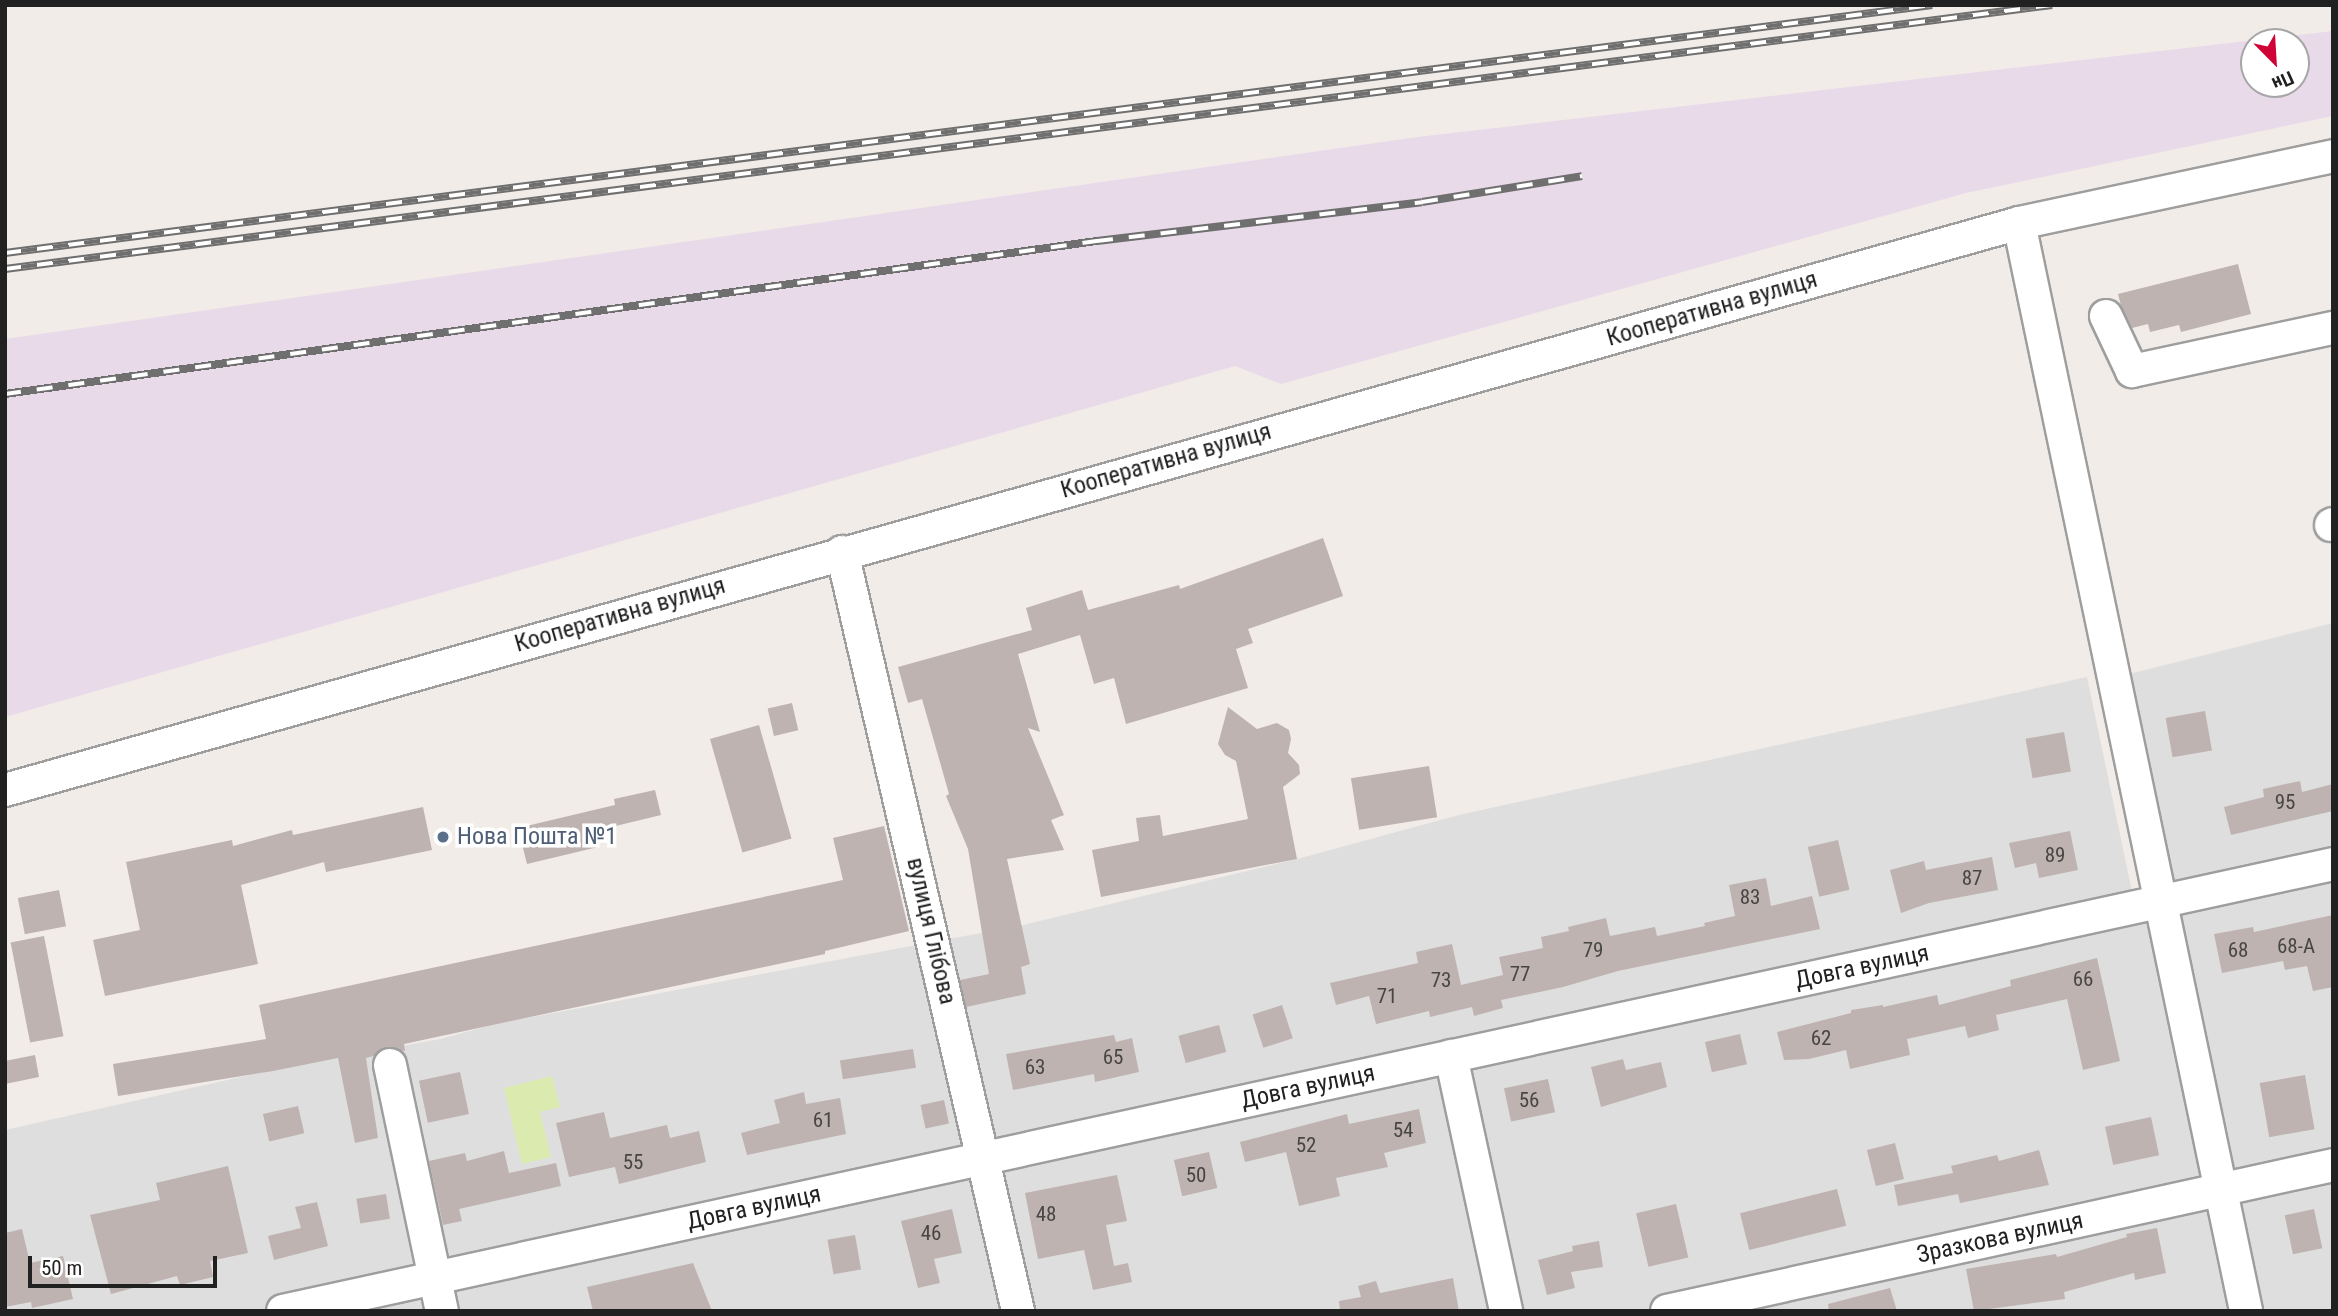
<!DOCTYPE html>
<meta charset="utf-8">
<style>
body{margin:0}
#map{position:relative;width:2338px;height:1316px;overflow:hidden;background:#f1ece8;font-family:"Roboto Condensed",sans-serif}
div>[style]{position:absolute}
.residential>*{inset:0;background:#dfdede}
.industrial>*{inset:0;background:#e9daea}
.grass>*{inset:0;background:#dbeaaf}
.building>*{inset:0;background:#beb3b1;transform-origin:0 0}
.roads{filter:drop-shadow(2px 0 #9e9e9e) drop-shadow(-2px 0 #9e9e9e) drop-shadow(0 2px #9e9e9e) drop-shadow(0 -2px #9e9e9e)}
.minor>*{height:32px;margin:-16px;padding:0 16px;transform-origin:16px;border-radius:16px;background:#fff}
.rail>*{height:8px;margin-top:-4px;transform-origin:0;background:repeating-linear-gradient(90deg,#fff 0 16px,#6f6f6f 0 32px);box-sizing:border-box;border-block:2px solid #6f6f6f}
.dots>*{width:19px;height:19px;translate:-50% -50%;box-sizing:border-box;border:4px solid #fff;border-radius:50%}
span{translate:-50% -50%;white-space:nowrap;text-align:center;line-height:1.15;-webkit-text-stroke:7px #fff;paint-order:stroke}
.number-label{font-size:21px;color:#484645}
.number-label span{-webkit-text-stroke-width:0}
.street-label{font-size:24px;color:#212121}
.service-label{font-size:24px;color:#4e5e75}
.left{translate:0 -50%;text-align:left}
.frame{position:absolute;inset:0;border:7px solid #212121;pointer-events:none}
.north{position:absolute;left:2240px;top:28px;width:70px;height:70px;box-sizing:border-box;background:#fff;border:2px solid #a6a6a6;border-radius:50%;rotate:156deg;font-size:19px;font-weight:700;line-height:28px;text-align:center;color:#212121}
.north::after{content:'';display:block;margin:auto;width:24px;height:32px;background:#cf0336;clip-path:polygon(50% 0,100% 100%,50% 72%,0 100%)}
.scale{position:absolute;left:28px;top:1256px;width:189px;height:32px;box-sizing:border-box;border:4px solid #212121;border-top:0;padding-left:9px;font-size:21px;line-height:24px;white-space:nowrap;color:#212121;-webkit-text-stroke:5px #fff;paint-order:stroke}
</style>
<div id="map">
<div class="residential">
<div style="clip-path:polygon(2333px 623px,2333px 848px,2169px 884px,2125px 675px)"></div>
<div style="clip-path:polygon(2087px 677px,2139px 925px,2333px 881px,2333px 1311px,5px 1311px,5px 1130px,267px 1071px,440px 1039px,495px 1024px,1023px 925px,1297px 859px,1459px 815px)"></div>
</div>
<div class="industrial">
<div style="clip-path:polygon(evenodd,2333px 31px,2333px 116px,1966px 193px,1281px 384px,1235px 366px,5px 717px,5px 339px,1417px 137px,2333px 31px,2254px 42px,2296px 42px,2296px 84px,2254px 84px,2254px 42px)"></div>
</div>
<div class="grass">
<div style="clip-path:polygon(552px 1076px,560px 1107px,540px 1112px,551px 1157px,522px 1164px,504px 1088px)"></div>
</div>
<div class="building">
<div style="clip-path:polygon(2238px 264px,2251px 314px,2181px 332px,2179px 325px,2150px 332px,2148px 324px,2132px 328px,2121px 306px,2118px 294px)"></div>
<div style="clip-path:polygon(1323px 538px,1343px 596px,1248px 629px,1253px 643px,1236px 649px,1248px 688px,1126px 724px,1114px 678px,1094px 684px,1080px 635px,1018px 654px,1040px 732px,1028px 728px,1064px 815px,1051px 820px,1064px 850px,1007px 859px,1030px 964px,1021px 967px,1026px 994px,966px 1007px,960px 980px,989px 974px,968px 849px,946px 796px,949px 794px,922px 699px,908px 703px,898px 667px,1032px 630px,1026px 608px,1082px 590px,1088px 610px,1179px 585px,1180px 589px)"></div>
<div style="left:792px;top:703px;width:28px;height:25px;rotate:77deg"></div>
<div style="clip-path:polygon(1228px 707px,1257px 729px,1277px 723px,1289px 730px,1291px 739px,1288px 753px,1299px 765px,1300px 774px,1283px 787px,1297px 859px,1101px 897px,1092px 850px,1139px 841px,1136px 818px,1160px 815px,1163px 836px,1248px 819px,1236px 761px,1225px 755px,1218px 744px)"></div>
<div style="left:2205px;top:711px;width:40px;height:40px;rotate:80deg"></div>
<div style="left:759px;top:725px;width:118px;height:51px;rotate:74deg"></div>
<div style="left:2064px;top:732px;width:40px;height:39px;rotate:80deg"></div>
<div style="left:1429px;top:766px;width:52px;height:79px;rotate:81deg"></div>
<div style="clip-path:polygon(2300px 781px,2302px 792px,2333px 784px,2333px 811px,2231px 835px,2224px 807px,2264px 797px,2263px 789px)"></div>
<div style="clip-path:polygon(655px 790px,661px 815px,595px 831px,598px 847px,527px 864px,518px 828px,615px 805px,614px 799px)"></div>
<div style="clip-path:polygon(423px 807px,432px 850px,326px 872px,324px 862px,241px 885px,258px 964px,105px 996px,93px 940px,140px 930px,126px 862px,232px 840px,233px 846px,292px 830px,293px 835px)"></div>
<div style="clip-path:polygon(884px 826px,909px 931px,825px 951px,825px 954px,404px 1044px,405px 1051px,386px 1047px,374px 1056px,366px 1058px,378px 1138px,355px 1143px,338px 1058px,273px 1071px,118px 1096px,113px 1064px,266px 1039px,259px 1005px,843px 880px,833px 838px)"></div>
<div style="clip-path:polygon(2070px 831px,2078px 870px,2039px 878px,2036px 863px,2015px 868px,2009px 843px)"></div>
<div style="left:1838px;top:840px;width:51px;height:31px;rotate:77deg"></div>
<div style="clip-path:polygon(1992px 857px,1998px 890px,1929px 903px,1901px 913px,1890px 870px,1924px 861px,1926px 870px)"></div>
<div style="clip-path:polygon(1766px 878px,1771px 906px,1812px 896px,1820px 929px,1618px 971px,1563px 987px,1501px 1000px,1503px 1008px,1474px 1016px,1472px 1007px,1430px 1017px,1429px 1011px,1376px 1024px,1369px 996px,1336px 1005px,1330px 983px,1418px 963px,1416px 952px,1452px 944px,1461px 985px,1503px 975px,1499px 957px,1543px 948px,1541px 937px,1569px 931px,1568px 927px,1606px 918px,1610px 936px,1655px 927px,1657px 936px,1705px 926px,1704px 923px,1735px 916px,1729px 885px)"></div>
<div style="left:59px;top:890px;width:37px;height:42px;rotate:79deg"></div>
<div style="clip-path:polygon(2333px 915px,2333px 987px,2313px 991px,2307px 966px,2285px 970px,2283px 961px,2222px 973px,2214px 934px,2253px 927px,2254px 932px)"></div>
<div style="left:44px;top:936px;width:102px;height:34px;rotate:79deg"></div>
<div style="clip-path:polygon(2097px 958px,2120px 1061px,2083px 1070px,2067px 999px,1996px 1015px,1999px 1030px,1968px 1038px,1965px 1026px,1907px 1039px,1910px 1055px,1850px 1069px,1846px 1050px,1809px 1059px,1784px 1060px,1777px 1032px,1851px 1013px,1851px 1010px,1883px 1005px,1883px 1007px,1937px 995px,1939px 1005px,2011px 986px,2010px 980px)"></div>
<div style="left:1282px;top:1005px;width:35px;height:31px;rotate:72deg"></div>
<div style="left:1219px;top:1025px;width:28px;height:42px;rotate:75deg"></div>
<div style="left:1740px;top:1034px;width:31px;height:36px;rotate:77deg"></div>
<div style="clip-path:polygon(1114px 1035px,1116px 1042px,1132px 1038px,1139px 1072px,1095px 1082px,1094px 1074px,1013px 1090px,1006px 1054px)"></div>
<div style="left:913px;top:1049px;width:19px;height:74px;rotate:81deg"></div>
<div style="clip-path:polygon(35px 1055px,39px 1077px,5px 1084px,5px 1061px)"></div>
<div style="clip-path:polygon(1623px 1059px,1626px 1070px,1661px 1062px,1667px 1087px,1601px 1107px,1591px 1067px)"></div>
<div style="left:460px;top:1072px;width:43px;height:42px;rotate:78deg"></div>
<div style="left:2305px;top:1075px;width:55px;height:46px;rotate:80deg"></div>
<div style="left:1548px;top:1079px;width:34px;height:45px;rotate:78deg"></div>
<div style="clip-path:polygon(804px 1092px,806px 1104px,840px 1098px,846px 1134px,747px 1155px,741px 1133px,780px 1123px,774px 1100px)"></div>
<div style="left:944px;top:1100px;width:24px;height:24px;rotate:78deg"></div>
<div style="left:298px;top:1106px;width:28px;height:36px;rotate:77deg"></div>
<div style="clip-path:polygon(1419px 1109px,1426px 1143px,1384px 1153px,1388px 1167px,1336px 1178px,1340px 1196px,1299px 1206px,1286px 1152px,1245px 1162px,1240px 1142px,1347px 1114px,1349px 1124px)"></div>
<div style="clip-path:polygon(604px 1112px,610px 1138px,667px 1125px,670px 1138px,699px 1131px,706px 1162px,619px 1184px,615px 1167px,569px 1177px,556px 1123px)"></div>
<div style="left:2151px;top:1117px;width:39px;height:47px;rotate:78deg"></div>
<div style="left:1895px;top:1143px;width:37px;height:29px;rotate:76deg"></div>
<div style="clip-path:polygon(2039px 1150px,2049px 1185px,1960px 1203px,1958px 1194px,1898px 1206px,1894px 1185px,1953px 1173px,1951px 1166px,1997px 1155px,1999px 1161px)"></div>
<div style="clip-path:polygon(504px 1151px,509px 1173px,556px 1163px,561px 1186px,459px 1209px,462px 1221px,443px 1225px,429px 1161px,465px 1153px,467px 1161px)"></div>
<div style="left:1209px;top:1152px;width:37px;height:36px;rotate:77deg"></div>
<div style="clip-path:polygon(228px 1166px,248px 1253px,210px 1261px,213px 1277px,180px 1285px,177px 1276px,111px 1294px,90px 1215px,160px 1200px,156px 1183px)"></div>
<div style="clip-path:polygon(1117px 1175px,1127px 1221px,1106px 1225px,1114px 1266px,1128px 1263px,1132px 1282px,1093px 1290px,1084px 1250px,1038px 1259px,1025px 1193px)"></div>
<div style="left:1837px;top:1189px;width:38px;height:100px;rotate:76deg"></div>
<div style="left:386px;top:1194px;width:25px;height:30px;rotate:81deg"></div>
<div style="clip-path:polygon(317px 1202px,328px 1246px,274px 1260px,268px 1236px,301px 1228px,295px 1207px)"></div>
<div style="left:1676px;top:1204px;width:55px;height:41px;rotate:77deg"></div>
<div style="clip-path:polygon(952px 1209px,962px 1253px,934px 1259px,940px 1283px,918px 1288px,901px 1221px)"></div>
<div style="left:2314px;top:1209px;width:40px;height:30px;rotate:78deg"></div>
<div style="clip-path:polygon(2157px 1228px,2166px 1273px,2135px 1280px,2134px 1273px,2064px 1292px,2065px 1299px,1974px 1311px,1966px 1269px,2056px 1254px,2057px 1257px,2127px 1237px,2126px 1234px)"></div>
<div style="clip-path:polygon(22px 1229px,30px 1263px,63px 1256px,73px 1299px,32px 1308px,31px 1302px,5px 1307px,5px 1233px)"></div>
<div style="left:855px;top:1235px;width:35px;height:28px;rotate:80deg"></div>
<div style="clip-path:polygon(1599px 1241px,1603px 1267px,1571px 1272px,1575px 1288px,1547px 1295px,1538px 1260px,1573px 1251px,1572px 1246px)"></div>
<div style="clip-path:polygon(693px 1263px,712px 1311px,593px 1311px,587px 1287px)"></div>
<div style="clip-path:polygon(1453px 1278px,1459px 1311px,1340px 1311px,1339px 1301px,1361px 1297px,1358px 1286px,1376px 1281px,1380px 1293px)"></div>
<div style="clip-path:polygon(1890px 1288px,1897px 1311px,1829px 1311px,1828px 1304px)"></div>
</div>
<div class="roads">
<div class="minor">
<div style="left:2019px;top:223px;width:1111px;rotate:78.21deg"></div>
<div style="left:2106px;top:316px;width:61px;rotate:64.7deg"></div>
<div style="left:2132px;top:371px;width:206px;rotate:-12.1deg"></div>
<div style="left:2331px;top:525px;width:2px;rotate:-27deg"></div>
<div style="left:842px;top:552px;width:779px;rotate:76.94deg"></div>
<div style="left:5px;top:790px;width:2092px;rotate:-15.72deg"></div>
<div style="left:2019px;top:223px;width:321px;rotate:-12deg"></div>
<div style="left:1451px;top:1056px;width:261px;rotate:77.8deg"></div>
<div style="left:390px;top:1065px;width:251px;rotate:78.1deg"></div>
<div style="left:283px;top:1311px;width:2098px;rotate:-12.3deg"></div>
<div style="left:1667px;top:1311px;width:682px;rotate:-12.36deg"></div>
</div>
</div>
<div class="rail">
<div style="left:5px;top:253px;width:1943px;rotate:-7.33deg"></div>
<div style="left:5px;top:269px;width:2064px;rotate:-7.35deg"></div>
<div style="left:5px;top:394px;width:1103px;rotate:-7.98deg"></div>
<div style="left:1097px;top:241px;width:327px;rotate:-6.8deg"></div>
<div style="left:1422px;top:202px;width:162px;rotate:-9.2deg"></div>
</div>
<div class="dots">
<div style="left:443px;top:837px;background:#5c6f8a"></div>
</div>
<div class="number-label">
<span style="left:2285px;top:802px">95</span>
<span style="left:2055px;top:855px">89</span>
<span style="left:1972px;top:878px">87</span>
<span style="left:1750px;top:897px">83</span>
<span style="left:2296px;top:946px">68-А</span>
<span style="left:1593px;top:950px">79</span>
<span style="left:2238px;top:950px">68</span>
<span style="left:1520px;top:974px">77</span>
<span style="left:2083px;top:979px">66</span>
<span style="left:1441px;top:980px">73</span>
<span style="left:1387px;top:996px">71</span>
<span style="left:1821px;top:1038px">62</span>
<span style="left:1113px;top:1057px">65</span>
<span style="left:1035px;top:1067px">63</span>
<span style="left:1529px;top:1100px">56</span>
<span style="left:823px;top:1120px">61</span>
<span style="left:1403px;top:1130px">54</span>
<span style="left:1306px;top:1145px">52</span>
<span style="left:633px;top:1162px">55</span>
<span style="left:1196px;top:1175px">50</span>
<span style="left:1046px;top:1214px">48</span>
<span style="left:931px;top:1233px">46</span>
</div>
<div class="street-label">
<span style="left:1712px;top:309px;rotate:-16deg">Кооперативна вулиця</span>
<span style="left:1166px;top:461px;rotate:-16deg">Кооперативна вулиця</span>
<span style="left:620px;top:615px;rotate:-16deg">Кооперативна вулиця</span>
<span style="left:931px;top:931px;rotate:77deg">вулиця Глібова</span>
<span style="left:1862px;top:967px;rotate:-12deg">Довга вулиця</span>
<span style="left:1308px;top:1087px;rotate:-12deg">Довга вулиця</span>
<span style="left:754px;top:1208px;rotate:-12deg">Довга вулиця</span>
<span style="left:2000px;top:1238px;rotate:-12deg">Зразкова вулиця</span>
</div>
<div class="service-label">
<span class="left" style="left:457px;top:837px">Нова Пошта №1</span>
</div>
<div class="frame"></div>
<div class="north">Пн</div>
<div class="scale">50 m</div>
</div>
